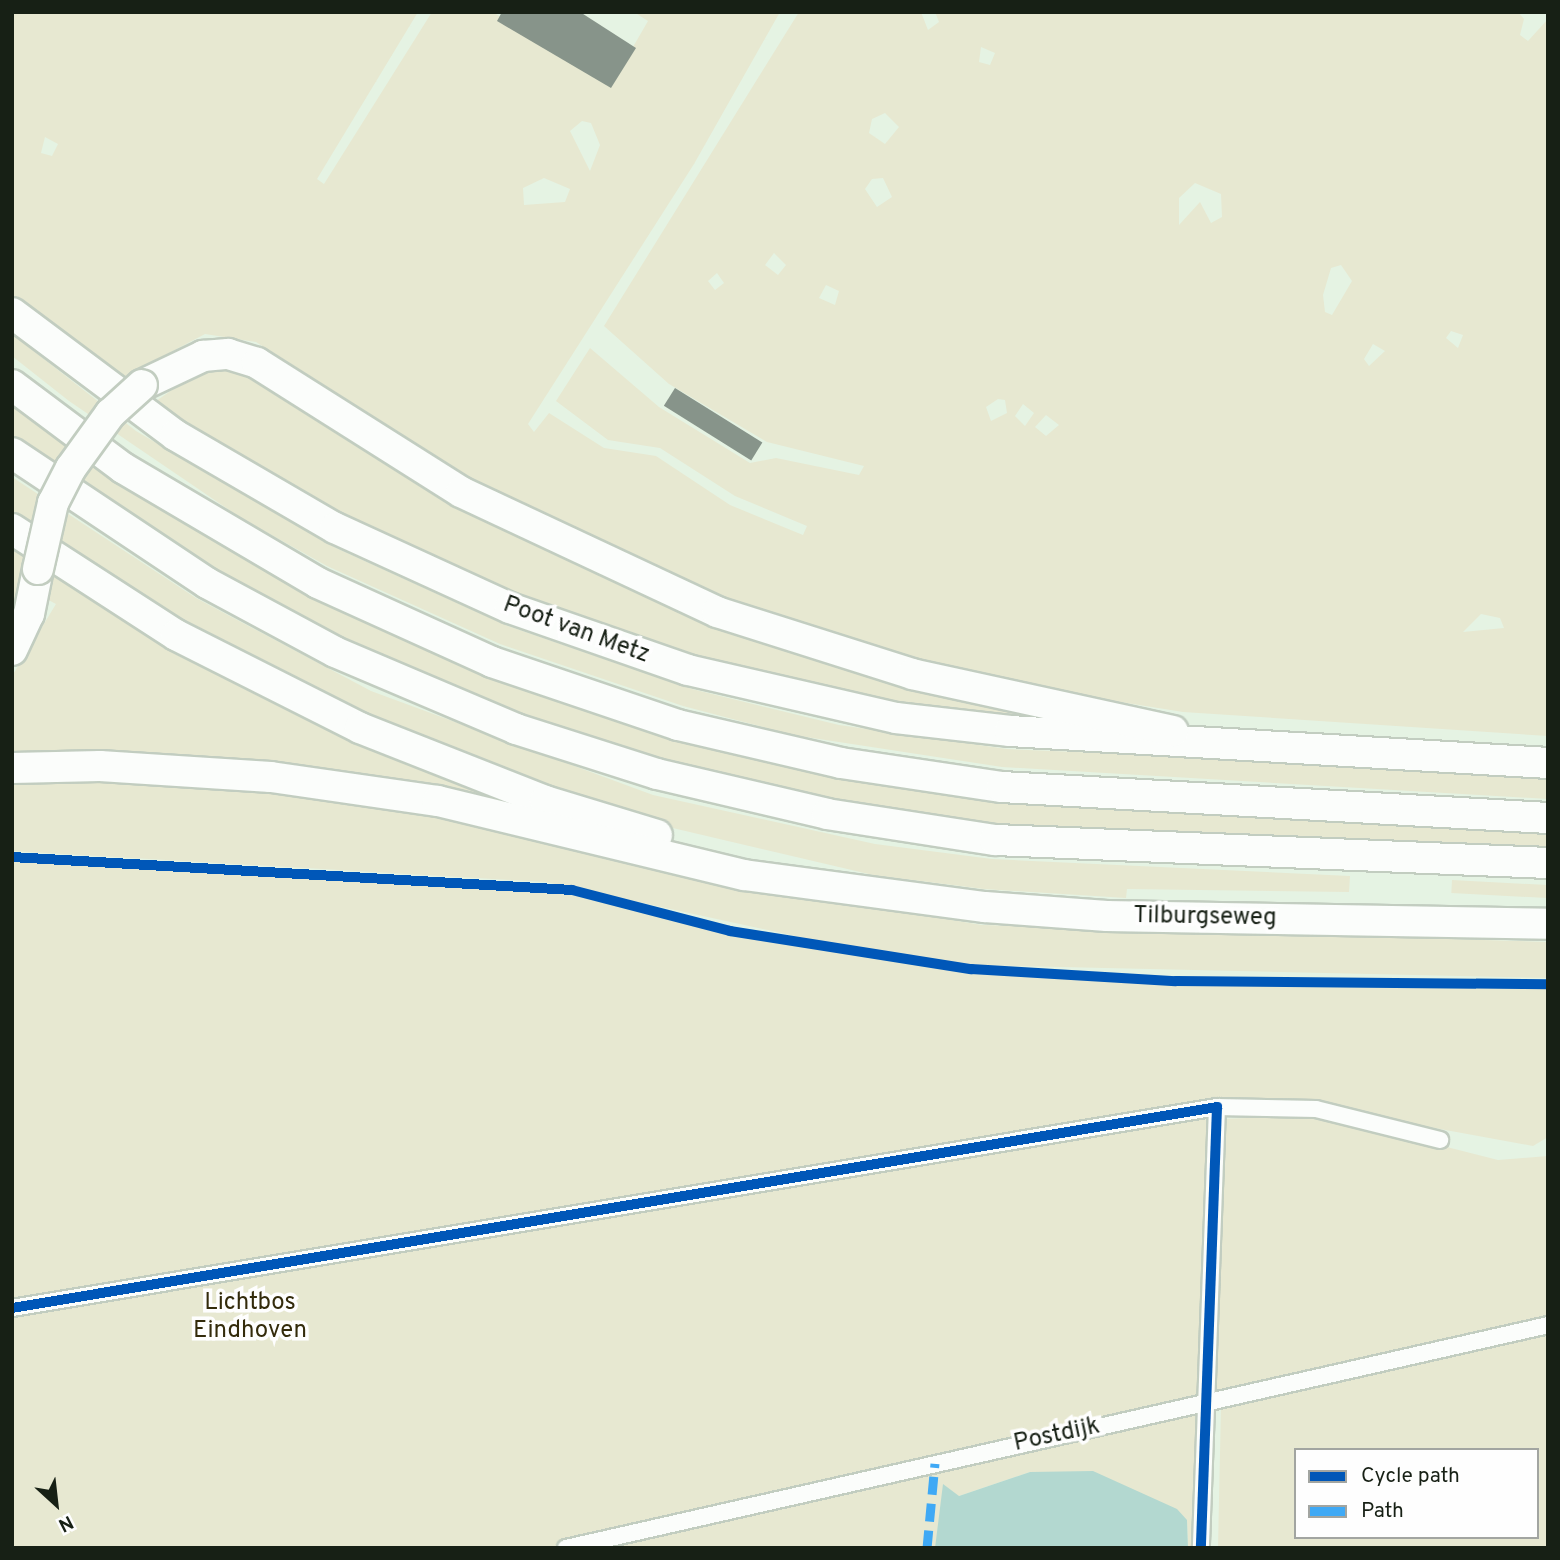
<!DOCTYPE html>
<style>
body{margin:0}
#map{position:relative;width:1560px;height:1560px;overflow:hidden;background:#e5f3e3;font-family:Overpass,sans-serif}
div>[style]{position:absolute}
.green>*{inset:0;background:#e7e8d1;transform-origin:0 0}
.water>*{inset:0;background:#b3d8d0}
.building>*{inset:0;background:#87948a;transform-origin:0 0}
.roads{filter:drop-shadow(2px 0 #c2cdc0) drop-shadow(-2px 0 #c2cdc0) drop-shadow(0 2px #c2cdc0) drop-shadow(0 -2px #c2cdc0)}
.street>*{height:16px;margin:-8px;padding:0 8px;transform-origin:8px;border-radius:8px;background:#fbfdfb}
.highway>*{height:30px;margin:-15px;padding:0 15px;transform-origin:15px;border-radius:15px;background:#fbfdfb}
.bridges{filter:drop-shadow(2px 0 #c2cdc0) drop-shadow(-2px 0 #c2cdc0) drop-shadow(0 2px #c2cdc0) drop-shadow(0 -2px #c2cdc0)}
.highway-bridge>*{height:30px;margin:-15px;padding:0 15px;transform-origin:15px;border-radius:15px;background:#fbfdfb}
.quiet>*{height:9px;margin-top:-4.5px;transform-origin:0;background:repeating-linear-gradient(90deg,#3fa9f5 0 18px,transparent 0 27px)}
.cycleway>*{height:10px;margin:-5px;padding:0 5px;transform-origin:5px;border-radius:5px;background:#0057b8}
span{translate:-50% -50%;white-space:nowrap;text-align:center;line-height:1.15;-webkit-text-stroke:7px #fefefe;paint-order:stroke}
.street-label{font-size:24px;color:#172015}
.park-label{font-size:24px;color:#332b0b}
.frame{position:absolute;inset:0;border:14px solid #172015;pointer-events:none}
.legend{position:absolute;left:1294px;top:1448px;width:245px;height:91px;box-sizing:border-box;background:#fefefe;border:2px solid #a2a5a1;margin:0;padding:9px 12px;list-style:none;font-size:21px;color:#172015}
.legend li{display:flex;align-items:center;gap:14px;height:35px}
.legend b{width:35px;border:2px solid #a2a5a1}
.north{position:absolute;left:21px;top:1469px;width:70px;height:70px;-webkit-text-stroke:5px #fefefe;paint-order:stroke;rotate:153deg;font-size:19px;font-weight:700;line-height:28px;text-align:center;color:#172015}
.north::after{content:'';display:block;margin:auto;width:24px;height:32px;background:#172015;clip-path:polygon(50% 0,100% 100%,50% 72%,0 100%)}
</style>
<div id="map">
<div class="green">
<div style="clip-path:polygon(evenodd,12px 12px,418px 12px,317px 179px,324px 184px,432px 12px,493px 12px,554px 52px,615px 78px,648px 21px,634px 12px,780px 12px,694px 164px,528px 424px,534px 432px,549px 413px,604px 448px,656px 456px,730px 505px,803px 535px,807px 526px,735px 496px,660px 448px,608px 440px,556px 401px,590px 348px,659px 407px,750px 463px,776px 458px,859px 475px,864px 466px,767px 442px,669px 384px,604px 326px,799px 12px,921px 12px,928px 30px,939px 22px,935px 12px,1518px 12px,1524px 19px,1520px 35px,1528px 41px,1548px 19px,1548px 736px,1183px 712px,984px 680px,721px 602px,467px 481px,256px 342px,205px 334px,116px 381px,12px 298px,12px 12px,981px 47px,995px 53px,990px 65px,979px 62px,981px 47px,12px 12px,885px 113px,899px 127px,885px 144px,869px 133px,872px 119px,885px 113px,12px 12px,582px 121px,591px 123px,600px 145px,590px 171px,570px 131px,582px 121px,12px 12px,45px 137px,58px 144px,52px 156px,41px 153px,45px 137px,12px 12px,544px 178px,570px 189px,565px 202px,524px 205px,523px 188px,544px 178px,12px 12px,883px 178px,892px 197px,877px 207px,865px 189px,872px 179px,883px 178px,12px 12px,1195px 183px,1221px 194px,1222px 217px,1211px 223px,1200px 202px,1179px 225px,1179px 198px,1195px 183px,12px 12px,774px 253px,786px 265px,778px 275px,765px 265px,774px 253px,12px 12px,1341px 265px,1352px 281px,1332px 315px,1325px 312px,1323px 295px,1331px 268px,1341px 265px,12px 12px,717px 273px,724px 283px,715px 290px,708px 281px,717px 273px,12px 12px,826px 285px,839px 291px,835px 305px,819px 298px,826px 285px,12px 12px,1451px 331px,1463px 335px,1458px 348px,1446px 338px,1451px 331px,12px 12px,1373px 344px,1385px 351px,1369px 366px,1364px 359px,1373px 344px,12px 12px,998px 399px,1005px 400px,1007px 413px,991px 421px,986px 407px,998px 399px,12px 12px,1023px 404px,1034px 413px,1025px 426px,1015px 416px,1023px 404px,12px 12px,1046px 415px,1059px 425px,1046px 436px,1035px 427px,1046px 415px,12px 12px,1481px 614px,1500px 618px,1504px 628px,1463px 632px,1481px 614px)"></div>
<div style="clip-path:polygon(12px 334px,136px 431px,336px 548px,508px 626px,692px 689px,839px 725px,1007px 749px,1548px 772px,1548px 799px,1002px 767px,793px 735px,683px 706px,500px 644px,327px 566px,241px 518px,69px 401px,12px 356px)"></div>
<div style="clip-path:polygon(206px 366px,239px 368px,628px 586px,1182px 733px,907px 706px,701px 662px,519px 600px,351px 524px,149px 406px)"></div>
<div style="clip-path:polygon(12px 401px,224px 545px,314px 592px,782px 764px,1548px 830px,1548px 852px,996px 827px,774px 792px,567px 736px,386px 664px,213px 573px,12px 437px)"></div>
<div style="clip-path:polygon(12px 477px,196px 598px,371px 691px,653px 795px,875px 844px,992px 859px,1350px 876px,1349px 892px,1127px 889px,1126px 898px,984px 889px,873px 875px,643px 821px,450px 756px,181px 626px,12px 517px)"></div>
<div style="clip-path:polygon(12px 541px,538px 811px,12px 758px,12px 676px,56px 604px,18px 584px,12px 621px)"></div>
<div style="clip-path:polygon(100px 777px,268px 786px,435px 811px,741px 885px,982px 925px,1548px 942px,1548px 978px,975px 965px,860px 950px,546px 882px,12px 851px,12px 778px)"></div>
<div style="clip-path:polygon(12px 860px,572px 893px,730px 933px,973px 973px,1163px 984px,1548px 988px,1548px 1137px,1533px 1146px,1298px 1103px,1217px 1105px,1222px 1119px,1321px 1115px,1498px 1160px,1548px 1156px,1548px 1315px,1227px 1393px,1211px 1387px,1198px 1548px,1188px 1548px,1187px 1520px,1030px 1472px,959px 1496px,962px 1548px,12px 1548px)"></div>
<div style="left:1452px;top:880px;width:96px;height:13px;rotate:3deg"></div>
<div style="clip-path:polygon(evenodd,1548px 1334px,1548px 1548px,1218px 1548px,1221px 1405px,1548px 1334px,1296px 1450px,1537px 1450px,1537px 1537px,1296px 1537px,1296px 1450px)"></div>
</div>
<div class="water">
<div style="clip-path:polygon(1093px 1471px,1177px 1509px,1187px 1520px,1188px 1548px,935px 1548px,943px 1484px,959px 1496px,1030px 1472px)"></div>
</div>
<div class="building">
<div style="clip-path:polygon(502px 12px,580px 12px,636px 48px,611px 88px,497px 21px)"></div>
<div style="left:675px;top:388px;width:103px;height:21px;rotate:32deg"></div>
</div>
<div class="roads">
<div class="street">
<div style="left:1217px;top:1107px;width:99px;rotate:1.2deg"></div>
<div style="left:1316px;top:1109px;width:128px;rotate:14deg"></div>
<div style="left:12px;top:1308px;width:1222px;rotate:-9.47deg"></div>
<div style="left:1217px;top:1107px;width:441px;rotate:92.1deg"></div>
<div style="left:566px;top:1548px;width:1007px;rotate:-12.79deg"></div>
</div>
<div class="highway">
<div style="left:12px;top:313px;width:204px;rotate:36.8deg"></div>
<div style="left:175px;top:435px;width:185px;rotate:30.2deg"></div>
<div style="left:335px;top:528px;width:192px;rotate:24.6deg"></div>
<div style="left:510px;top:608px;width:188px;rotate:19.2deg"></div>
<div style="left:688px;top:670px;width:213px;rotate:13deg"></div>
<div style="left:896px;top:718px;width:115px;rotate:6.5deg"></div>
<div style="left:1010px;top:731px;width:539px;rotate:3.4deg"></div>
<div style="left:12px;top:385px;width:139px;rotate:36.8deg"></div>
<div style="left:123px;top:468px;width:226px;rotate:30.5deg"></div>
<div style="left:318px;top:583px;width:191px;rotate:24.4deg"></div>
<div style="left:492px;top:662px;width:196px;rotate:18.7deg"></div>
<div style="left:678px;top:725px;width:167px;rotate:13.1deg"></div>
<div style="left:841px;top:763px;width:163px;rotate:8.5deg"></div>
<div style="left:1002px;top:787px;width:547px;rotate:3.25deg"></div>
<div style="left:142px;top:385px;width:68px;rotate:-25.4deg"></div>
<div style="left:203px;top:356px;width:25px;rotate:-5deg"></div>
<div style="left:228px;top:354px;width:30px;rotate:17deg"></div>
<div style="left:257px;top:363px;width:241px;rotate:32.3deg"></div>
<div style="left:461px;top:492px;width:283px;rotate:25.1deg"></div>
<div style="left:717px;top:612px;width:205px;rotate:17.6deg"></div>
<div style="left:912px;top:674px;width:267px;rotate:12.3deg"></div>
<div style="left:12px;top:453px;width:234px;rotate:33.7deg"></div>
<div style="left:207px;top:583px;width:145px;rotate:28.3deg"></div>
<div style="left:335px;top:652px;width:197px;rotate:23deg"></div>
<div style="left:516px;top:729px;width:148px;rotate:17.7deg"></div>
<div style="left:657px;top:774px;width:175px;rotate:13.2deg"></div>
<div style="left:827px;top:814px;width:170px;rotate:8.8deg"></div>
<div style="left:995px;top:840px;width:553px;rotate:2.38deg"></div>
<div style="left:12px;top:529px;width:195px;rotate:32.9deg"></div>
<div style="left:176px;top:635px;width:206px;rotate:26.8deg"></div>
<div style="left:360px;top:728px;width:199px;rotate:21.5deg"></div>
<div style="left:545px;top:801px;width:117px;rotate:16.9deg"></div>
<div style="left:12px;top:650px;width:40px;rotate:-65deg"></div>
<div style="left:29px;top:614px;width:46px;rotate:-78.7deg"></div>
<div style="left:12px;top:768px;width:88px;rotate:-1.3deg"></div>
<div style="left:100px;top:766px;width:171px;rotate:3.7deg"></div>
<div style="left:271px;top:777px;width:169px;rotate:8.2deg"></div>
<div style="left:438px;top:801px;width:315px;rotate:13.6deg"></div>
<div style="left:744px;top:875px;width:243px;rotate:7.6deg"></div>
<div style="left:985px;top:907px;width:122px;rotate:4.2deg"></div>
<div style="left:1107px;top:916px;width:441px;rotate:1deg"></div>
</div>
</div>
<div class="bridges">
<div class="highway-bridge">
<div style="left:38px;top:569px;width:68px;rotate:-77.2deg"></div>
<div style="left:53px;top:503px;width:39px;rotate:-63deg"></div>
<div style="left:71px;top:468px;width:67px;rotate:-54.2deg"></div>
<div style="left:110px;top:414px;width:43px;rotate:-42.2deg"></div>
</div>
</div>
<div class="quiet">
<div style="left:927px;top:1548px;width:85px;rotate:-84.6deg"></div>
</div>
<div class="cycleway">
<div style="left:12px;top:857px;width:561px;rotate:3.37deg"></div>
<div style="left:572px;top:890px;width:163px;rotate:14.5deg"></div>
<div style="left:730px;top:931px;width:244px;rotate:9deg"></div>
<div style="left:971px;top:969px;width:205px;rotate:3.4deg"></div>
<div style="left:1176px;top:981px;width:372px;rotate:0.5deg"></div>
<div style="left:12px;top:1308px;width:1222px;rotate:-9.47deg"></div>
<div style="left:1217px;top:1107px;width:441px;rotate:92.1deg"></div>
</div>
<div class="street-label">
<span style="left:576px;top:631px;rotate:20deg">Poot van Metz</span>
<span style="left:1205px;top:918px;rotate:1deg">Tilburgseweg</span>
<span style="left:1057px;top:1436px;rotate:-12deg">Postdijk</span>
</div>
<div class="park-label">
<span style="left:250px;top:1318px">Lichtbos<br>Eindhoven</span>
</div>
<div class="frame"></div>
<ul class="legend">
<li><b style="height:9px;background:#0057b8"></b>Cycle path</li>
<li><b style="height:9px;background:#3fa9f5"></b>Path</li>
</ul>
<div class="north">N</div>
</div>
